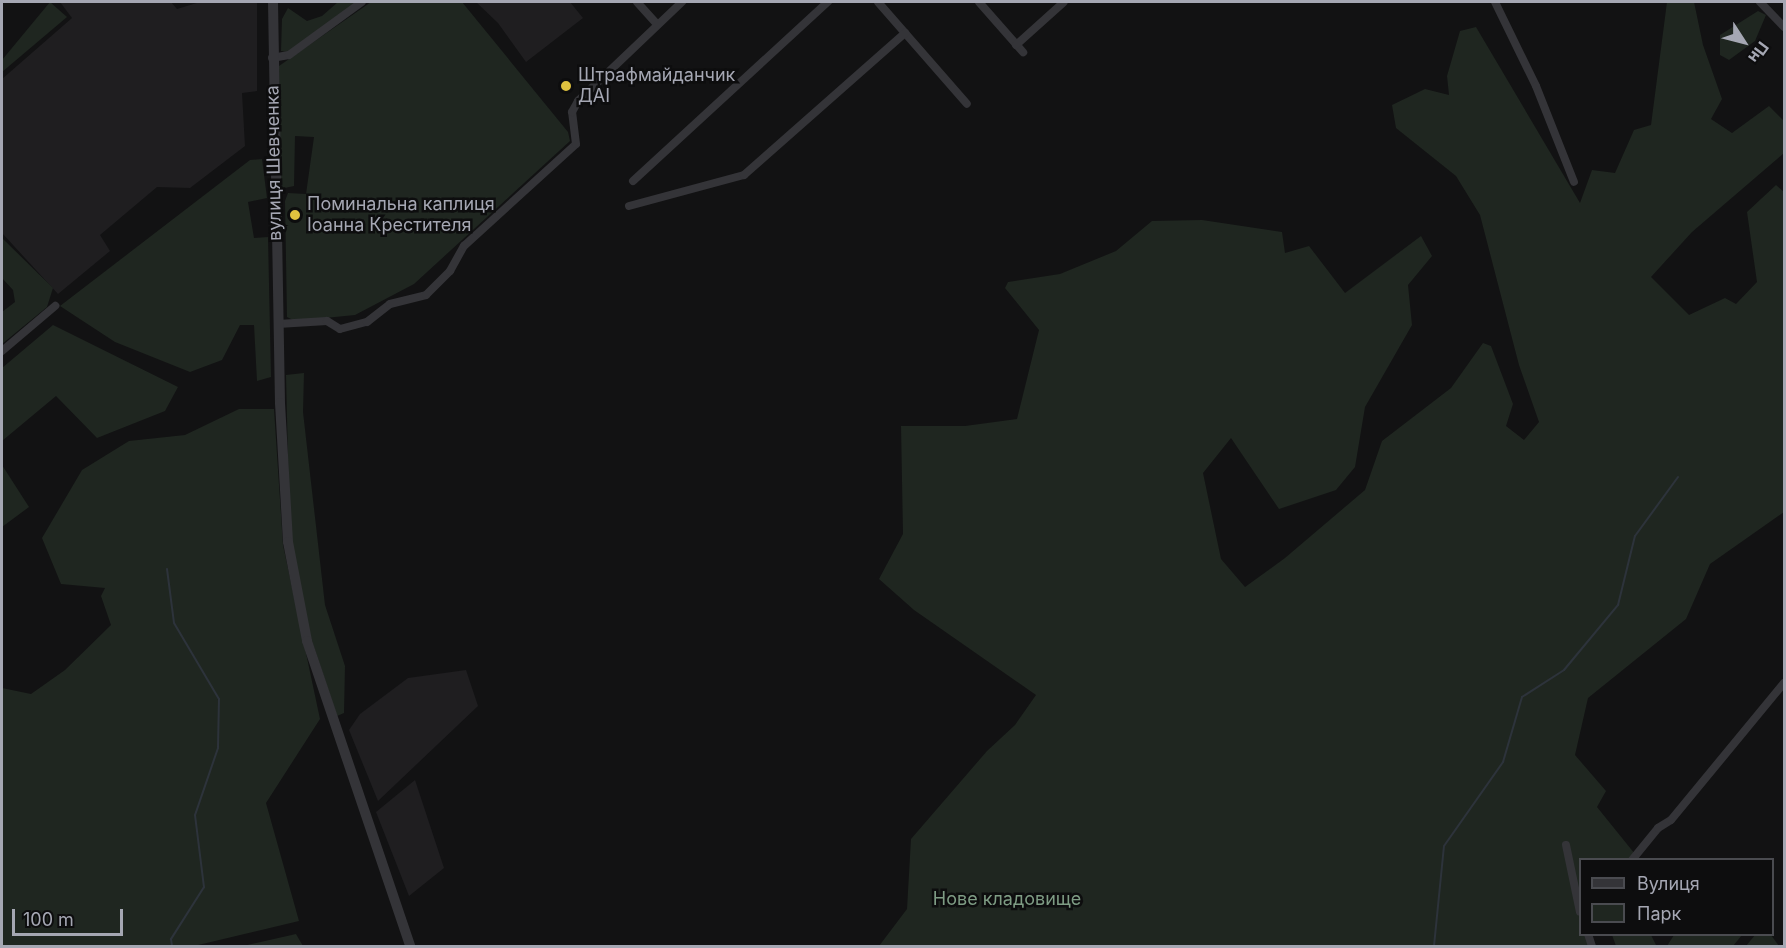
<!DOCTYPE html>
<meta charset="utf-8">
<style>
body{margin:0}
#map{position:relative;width:1786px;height:948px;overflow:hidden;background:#121213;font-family:Inter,sans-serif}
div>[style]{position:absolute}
.built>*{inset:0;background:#1f1e20}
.green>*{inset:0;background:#1f2620}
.stream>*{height:2px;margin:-1px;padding:0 1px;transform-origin:1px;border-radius:1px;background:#2d333b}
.minor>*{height:8px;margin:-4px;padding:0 4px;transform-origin:4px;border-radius:4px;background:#343438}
.tertiary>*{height:10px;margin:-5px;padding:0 5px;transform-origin:5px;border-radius:5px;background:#343438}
.dots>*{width:16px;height:16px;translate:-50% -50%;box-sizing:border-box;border:3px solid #0d0d0e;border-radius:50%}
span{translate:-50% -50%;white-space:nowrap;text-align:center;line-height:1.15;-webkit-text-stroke:5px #0d0d0e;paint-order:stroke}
.poi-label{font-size:18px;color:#a5a7b3}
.left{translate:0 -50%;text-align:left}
.street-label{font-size:18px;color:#a5a7b3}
.park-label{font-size:18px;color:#7e9c84}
.frame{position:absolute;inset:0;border:3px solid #a5a7b3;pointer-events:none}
.legend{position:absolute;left:1579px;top:858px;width:195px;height:78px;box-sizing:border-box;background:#0d0d0e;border:2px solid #4a4b50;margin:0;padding:8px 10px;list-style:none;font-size:18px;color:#a5a7b3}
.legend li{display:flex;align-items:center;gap:12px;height:30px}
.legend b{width:30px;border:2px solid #4a4b50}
.north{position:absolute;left:1714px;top:12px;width:60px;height:60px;-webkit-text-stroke:4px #0d0d0e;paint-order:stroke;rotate:126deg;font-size:16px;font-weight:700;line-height:24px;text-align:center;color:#a5a7b3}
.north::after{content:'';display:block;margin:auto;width:21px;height:27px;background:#a5a7b3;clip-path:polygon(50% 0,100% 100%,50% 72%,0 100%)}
.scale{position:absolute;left:12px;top:909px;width:111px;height:27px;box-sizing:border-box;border:3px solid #a5a7b3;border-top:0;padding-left:8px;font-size:18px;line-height:21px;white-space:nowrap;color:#a5a7b3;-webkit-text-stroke:4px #0d0d0e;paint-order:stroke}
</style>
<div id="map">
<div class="built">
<div style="clip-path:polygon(60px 2px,171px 2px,177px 9px,200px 2px,257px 2px,257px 91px,242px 93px,245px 146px,190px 188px,157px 187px,100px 235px,110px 251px,58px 294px,2px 233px,2px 79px,72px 18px)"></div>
<div style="clip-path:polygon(476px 2px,570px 2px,583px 18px,526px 62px,498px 23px)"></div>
<div style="clip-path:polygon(466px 670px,478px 706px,378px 801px,349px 730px,360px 714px,408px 678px)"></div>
<div style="clip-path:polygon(415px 780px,444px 868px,409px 896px,376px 812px)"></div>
</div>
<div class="green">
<div style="clip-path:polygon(50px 2px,67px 17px,2px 72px,2px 60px)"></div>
<div style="clip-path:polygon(338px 2px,359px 2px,288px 52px,281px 51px,282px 19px,288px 8px,307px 21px,322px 16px)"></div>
<div style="clip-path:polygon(371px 2px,462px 2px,568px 132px,570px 141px,414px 284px,355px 315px,295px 321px,287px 317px,285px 201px,288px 193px,306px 194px,314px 137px,295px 136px,294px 186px,280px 189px,279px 66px)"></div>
<div style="clip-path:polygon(1667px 2px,1694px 2px,1703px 45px,1722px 99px,1711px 119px,1732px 133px,1769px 106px,1784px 121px,1784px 153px,1692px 232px,1651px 277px,1689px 315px,1725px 298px,1736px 304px,1757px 282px,1747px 212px,1776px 185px,1784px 192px,1784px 512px,1710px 564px,1686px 619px,1588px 698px,1575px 755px,1606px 791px,1597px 807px,1639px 859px,1580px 860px,1580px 934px,1589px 935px,1596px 946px,879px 946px,907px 909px,911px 839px,987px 751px,1015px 725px,1036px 695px,914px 610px,879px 579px,903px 534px,901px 426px,965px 426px,1017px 419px,1039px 330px,1005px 288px,1008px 282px,1060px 274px,1116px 251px,1152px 221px,1202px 220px,1282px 232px,1285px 253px,1309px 246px,1345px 293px,1421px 236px,1432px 256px,1408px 285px,1412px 325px,1365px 407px,1355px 467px,1336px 490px,1279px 509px,1231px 438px,1203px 473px,1221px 559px,1245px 587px,1285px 558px,1365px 490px,1382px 441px,1451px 388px,1483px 343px,1491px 346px,1513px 404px,1506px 426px,1524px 440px,1539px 422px,1519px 365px,1480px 215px,1456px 176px,1396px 128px,1392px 105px,1425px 89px,1449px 95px,1447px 76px,1460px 31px,1476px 27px,1580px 203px,1592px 170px,1615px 173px,1634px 130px,1651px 125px)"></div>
<div style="clip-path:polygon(1758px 11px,1766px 15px,1755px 41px,1729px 60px,1720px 55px,1720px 35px)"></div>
<div style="clip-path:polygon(262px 159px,267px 198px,248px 202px,254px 238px,268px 237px,271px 377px,257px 381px,254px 325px,240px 325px,222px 360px,190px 372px,115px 342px,60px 306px,250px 160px)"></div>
<div style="clip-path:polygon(2px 238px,53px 288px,47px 307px,2px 344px,2px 312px,15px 302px,13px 290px,2px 278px)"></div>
<div style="clip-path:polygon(53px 325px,178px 387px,165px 411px,97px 438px,56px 396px,2px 441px,2px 368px)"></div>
<div style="clip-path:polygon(304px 373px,303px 412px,325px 605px,345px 666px,344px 713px,337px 716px,311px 638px,290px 542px,286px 375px)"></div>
<div style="clip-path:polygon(239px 409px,274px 409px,283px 545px,320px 719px,266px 803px,299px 921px,194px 946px,2px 946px,2px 688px,31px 694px,65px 670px,111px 625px,101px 596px,105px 588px,61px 584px,42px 538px,82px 470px,129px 441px,185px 435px)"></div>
<div style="clip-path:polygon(2px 465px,29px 507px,2px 527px)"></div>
<div style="clip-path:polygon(296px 934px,303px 946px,242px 946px,243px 946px)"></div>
<div style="clip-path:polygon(1612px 935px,1651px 935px,1656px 945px,1616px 946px)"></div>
<div style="clip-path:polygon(1674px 935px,1674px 934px,1742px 935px,1733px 946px,1667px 946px)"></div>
<div style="clip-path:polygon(1755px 935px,1771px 935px,1779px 946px,1746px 946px)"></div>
</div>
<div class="stream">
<div style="left:167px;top:569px;width:54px;rotate:82.6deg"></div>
<div style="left:174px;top:623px;width:88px;rotate:59.4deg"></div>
<div style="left:219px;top:699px;width:49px;rotate:91.2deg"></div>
<div style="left:218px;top:748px;width:71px;rotate:108.9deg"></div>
<div style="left:195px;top:815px;width:73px;rotate:82.9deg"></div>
<div style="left:204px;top:887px;width:62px;rotate:122.4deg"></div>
<div style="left:171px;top:939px;width:7px;rotate:82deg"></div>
<div style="left:1434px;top:946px;width:100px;rotate:-84.3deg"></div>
<div style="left:1444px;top:846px;width:103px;rotate:-54.9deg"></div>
<div style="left:1503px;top:762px;width:68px;rotate:-73.7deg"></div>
<div style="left:1522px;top:697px;width:50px;rotate:-32.7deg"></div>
<div style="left:1564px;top:670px;width:85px;rotate:-50.3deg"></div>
<div style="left:1618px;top:605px;width:71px;rotate:-76.2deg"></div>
<div style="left:1635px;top:536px;width:73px;rotate:-53.9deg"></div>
</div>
<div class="minor">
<div style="left:637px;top:2px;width:30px;rotate:48deg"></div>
<div style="left:878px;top:2px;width:135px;rotate:48.9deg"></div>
<div style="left:979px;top:2px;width:67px;rotate:48.7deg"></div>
<div style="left:1495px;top:2px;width:93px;rotate:64deg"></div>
<div style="left:1536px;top:86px;width:103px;rotate:68.4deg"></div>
<div style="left:1760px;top:2px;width:35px;rotate:46deg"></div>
<div style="left:1016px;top:45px;width:64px;rotate:-41.9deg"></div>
<div style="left:272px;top:58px;width:17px;rotate:-10deg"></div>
<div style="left:289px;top:55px;width:90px;rotate:-36deg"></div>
<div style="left:633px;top:181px;width:265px;rotate:-42.6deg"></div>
<div style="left:629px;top:206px;width:119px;rotate:-15.1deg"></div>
<div style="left:744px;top:175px;width:215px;rotate:-41.4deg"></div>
<div style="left:278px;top:324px;width:49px;rotate:-3.5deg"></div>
<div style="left:327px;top:321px;width:15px;rotate:32deg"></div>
<div style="left:340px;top:329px;width:28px;rotate:-15deg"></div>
<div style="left:367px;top:322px;width:29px;rotate:-38deg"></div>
<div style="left:390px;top:304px;width:37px;rotate:-14deg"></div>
<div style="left:426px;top:295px;width:34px;rotate:-45deg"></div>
<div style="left:450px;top:271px;width:29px;rotate:-61deg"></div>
<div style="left:464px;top:246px;width:151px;rotate:-42.3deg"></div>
<div style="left:576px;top:144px;width:32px;rotate:-97deg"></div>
<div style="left:572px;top:112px;width:13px;rotate:-61deg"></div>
<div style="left:578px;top:101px;width:144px;rotate:-43.6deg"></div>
<div style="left:2px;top:351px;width:70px;rotate:-40.3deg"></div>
<div style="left:1566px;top:845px;width:68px;rotate:78.2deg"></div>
<div style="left:1632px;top:860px;width:41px;rotate:-50.9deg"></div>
<div style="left:1658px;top:828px;width:15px;rotate:-32deg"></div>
<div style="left:1671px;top:820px;width:178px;rotate:-50.5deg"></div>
<div style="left:1588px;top:934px;width:13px;rotate:72deg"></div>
</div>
<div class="tertiary">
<div style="left:273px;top:2px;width:401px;rotate:89deg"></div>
<div style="left:280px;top:403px;width:139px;rotate:86.7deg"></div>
<div style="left:288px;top:542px;width:101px;rotate:79.1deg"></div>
<div style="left:307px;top:641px;width:322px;rotate:71.3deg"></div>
</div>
<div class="dots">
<div style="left:566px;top:86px;background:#dfc23f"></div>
<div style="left:295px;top:215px;background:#dfc23f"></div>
</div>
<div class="poi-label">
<span class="left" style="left:578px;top:86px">Штрафмайданчик<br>ДАІ</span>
<span class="left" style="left:307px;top:215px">Поминальна каплиця<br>Іоанна Крестителя</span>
</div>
<div class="street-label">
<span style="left:274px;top:163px;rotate:-91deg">вулиця Шевченка</span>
</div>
<div class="park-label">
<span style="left:1007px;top:899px">Нове кладовище</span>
</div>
<div class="frame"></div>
<ul class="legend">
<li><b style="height:8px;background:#343438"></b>Вулиця</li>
<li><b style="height:16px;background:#1f2620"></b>Парк</li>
</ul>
<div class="north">Пн</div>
<div class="scale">100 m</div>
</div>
